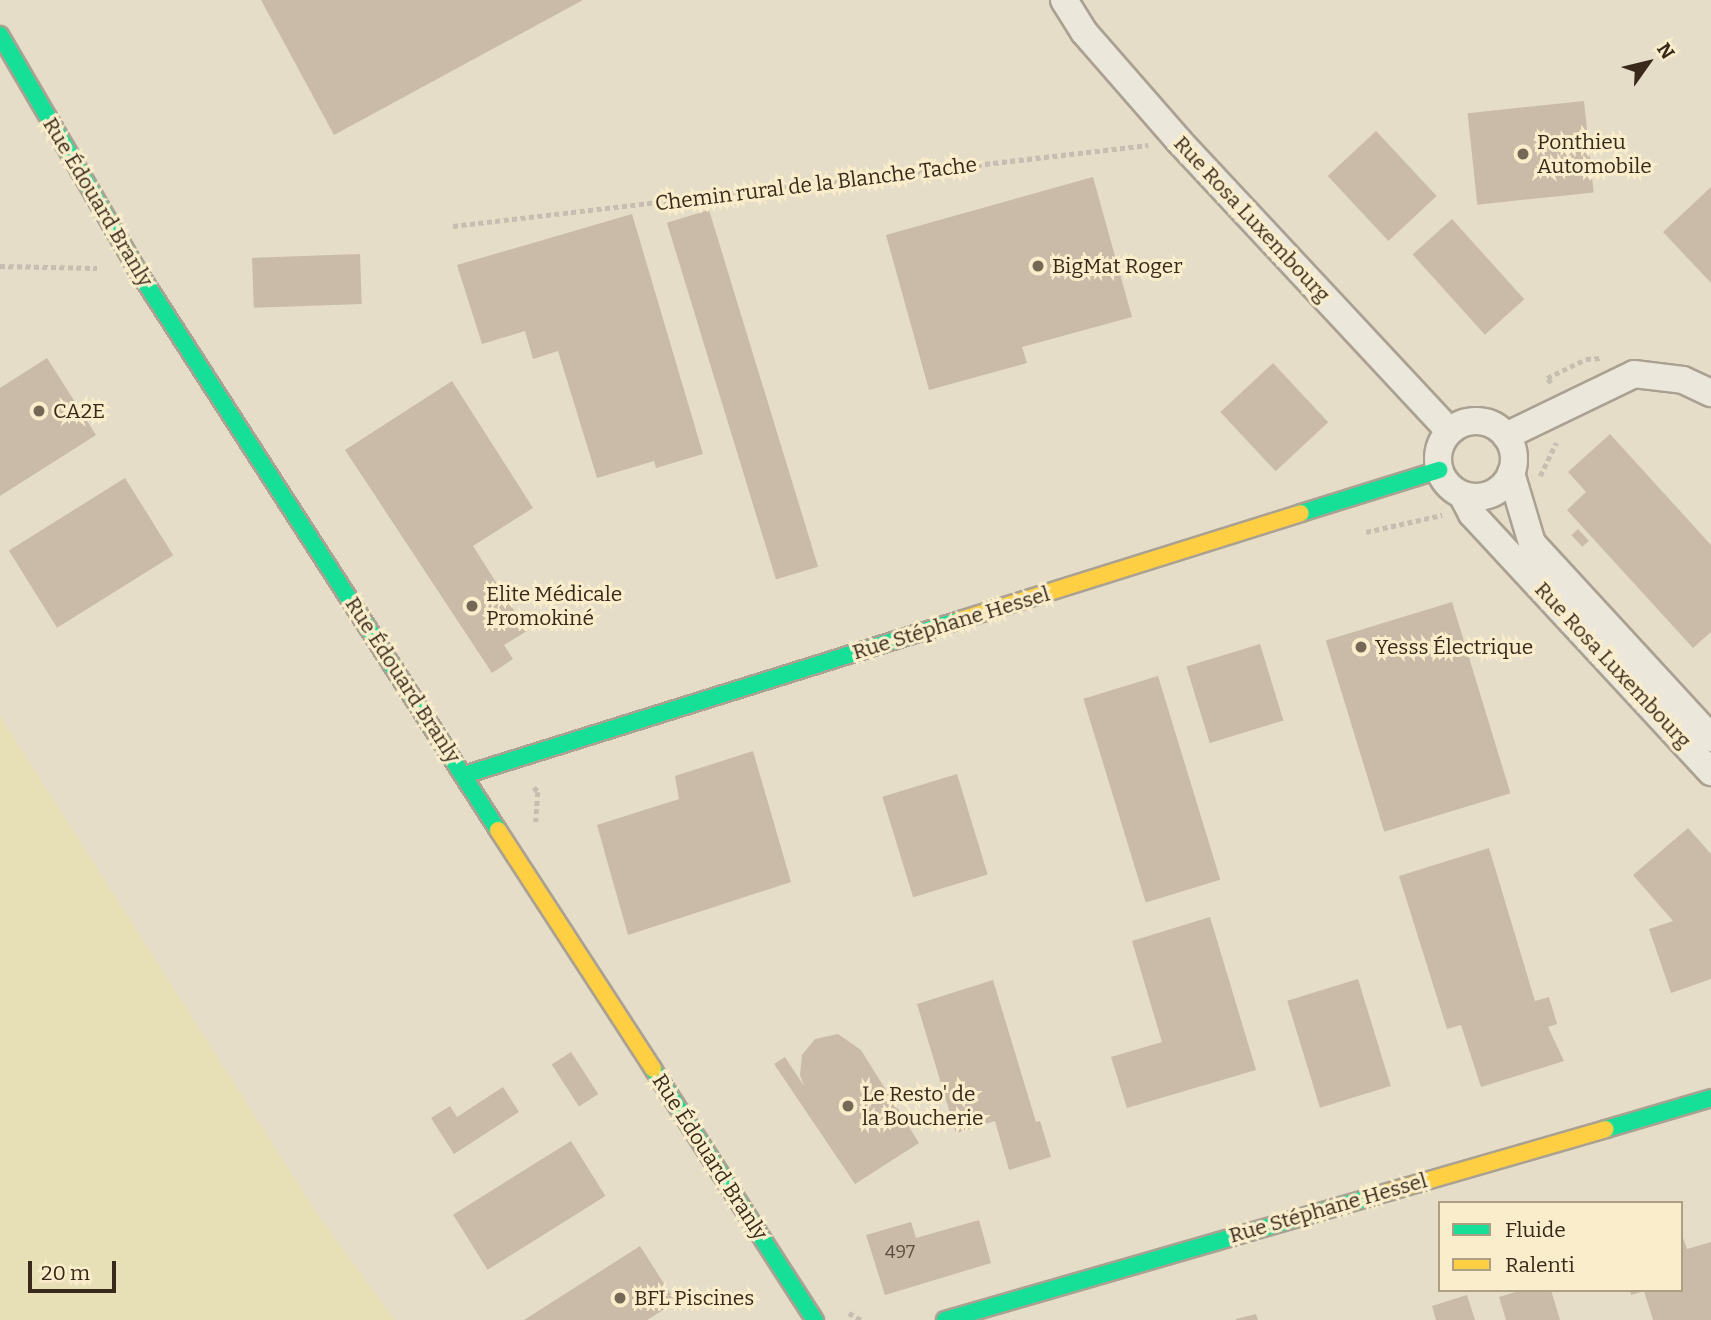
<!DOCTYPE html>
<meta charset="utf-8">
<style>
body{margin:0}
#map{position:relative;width:1711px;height:1320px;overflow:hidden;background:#e5ddc8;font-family:Bitter,serif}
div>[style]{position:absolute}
.farmland>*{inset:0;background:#e7dfb6}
.building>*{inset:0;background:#cabba8;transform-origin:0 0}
.path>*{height:4.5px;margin-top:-2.25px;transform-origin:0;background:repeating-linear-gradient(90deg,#c5beb1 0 5px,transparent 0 8.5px)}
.roads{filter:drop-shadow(2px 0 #aaa192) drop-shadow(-2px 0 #aaa192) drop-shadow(0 2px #aaa192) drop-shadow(0 -2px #aaa192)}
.street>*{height:26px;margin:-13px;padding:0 13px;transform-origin:13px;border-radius:13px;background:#ece7db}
.street>.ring{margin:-13px;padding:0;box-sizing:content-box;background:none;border:26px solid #ece7db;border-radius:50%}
.fast>*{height:16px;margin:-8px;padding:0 8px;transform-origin:8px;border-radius:8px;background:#16e098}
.slow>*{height:16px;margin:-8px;padding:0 8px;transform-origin:8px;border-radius:8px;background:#ffcf43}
.dots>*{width:19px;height:19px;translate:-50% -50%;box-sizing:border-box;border:4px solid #f9edcb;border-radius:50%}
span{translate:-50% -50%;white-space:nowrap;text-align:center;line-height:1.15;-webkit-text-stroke:6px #f9edcb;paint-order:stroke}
.number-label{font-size:18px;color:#5c4e3e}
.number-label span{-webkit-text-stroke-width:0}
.poi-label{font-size:21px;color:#38291a}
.left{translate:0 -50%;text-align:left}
.street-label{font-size:21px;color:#38291a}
.legend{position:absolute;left:1438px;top:1201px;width:245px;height:91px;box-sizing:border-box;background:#f9edcb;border:2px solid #ac9f84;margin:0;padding:9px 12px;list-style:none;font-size:21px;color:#38291a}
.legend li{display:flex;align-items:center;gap:14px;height:35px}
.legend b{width:35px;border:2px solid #ac9f84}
.north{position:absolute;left:1613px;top:28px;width:70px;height:70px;-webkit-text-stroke:5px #f9edcb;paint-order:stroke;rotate:56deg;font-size:19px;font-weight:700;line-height:28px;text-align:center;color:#38291a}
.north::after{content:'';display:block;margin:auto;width:24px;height:32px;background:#38291a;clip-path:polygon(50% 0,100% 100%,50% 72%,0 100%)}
.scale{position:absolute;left:28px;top:1261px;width:88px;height:32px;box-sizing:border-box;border:4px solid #38291a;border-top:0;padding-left:9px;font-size:21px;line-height:24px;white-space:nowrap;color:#38291a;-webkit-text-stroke:5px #f9edcb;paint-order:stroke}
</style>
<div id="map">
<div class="farmland">
<div style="clip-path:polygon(0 716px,320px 1218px,395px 1320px,0 1320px)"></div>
</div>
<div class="building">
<div style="clip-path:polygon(261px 0,583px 0,334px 135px)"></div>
<div style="left:1584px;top:101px;width:92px;height:117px;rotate:84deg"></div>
<div style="left:1376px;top:131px;width:89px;height:66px;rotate:47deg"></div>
<div style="clip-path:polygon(1093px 177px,1132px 317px,1022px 347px,1027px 363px,929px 390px,886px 235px)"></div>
<div style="clip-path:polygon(1711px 187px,1711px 283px,1663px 232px)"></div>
<div style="left:709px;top:210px;width:373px;height:44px;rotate:73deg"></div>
<div style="clip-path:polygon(632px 214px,703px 454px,656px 468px,654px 461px,597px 478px,558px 351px,533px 359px,525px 331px,482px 344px,457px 265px)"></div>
<div style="left:1452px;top:219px;width:108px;height:53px;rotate:48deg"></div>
<div style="left:360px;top:254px;width:50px;height:108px;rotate:88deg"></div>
<div style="clip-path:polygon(47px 358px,96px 435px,0 496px,0 388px)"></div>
<div style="left:1273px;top:363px;width:81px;height:72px;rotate:47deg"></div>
<div style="clip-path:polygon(452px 381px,533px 508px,473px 546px,527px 631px,504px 645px,513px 659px,492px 673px,345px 450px)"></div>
<div style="clip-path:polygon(1610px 434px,1711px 545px,1711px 632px,1693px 648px,1567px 510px,1586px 492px,1568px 472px)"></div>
<div style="left:125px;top:478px;width:91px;height:137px;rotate:58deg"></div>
<div style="left:1578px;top:529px;width:16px;height:9px;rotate:47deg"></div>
<div style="left:1452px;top:602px;width:200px;height:132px;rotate:73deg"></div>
<div style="left:1260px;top:644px;width:80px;height:77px;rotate:73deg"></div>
<div style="left:1158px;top:676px;width:213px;height:78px;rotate:73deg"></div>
<div style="clip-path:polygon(753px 751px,791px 882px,628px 935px,597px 825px,679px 799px,675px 776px)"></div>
<div style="left:957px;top:774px;width:105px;height:78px;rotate:73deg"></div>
<div style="clip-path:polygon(1688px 828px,1711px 854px,1711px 979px,1671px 993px,1649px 929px,1673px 921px,1633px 875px)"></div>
<div style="clip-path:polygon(1489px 848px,1535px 1001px,1549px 997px,1557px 1024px,1548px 1027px,1564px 1061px,1481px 1087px,1461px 1025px,1447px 1029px,1399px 876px)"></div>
<div style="clip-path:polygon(1210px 917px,1256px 1070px,1127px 1108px,1111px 1057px,1162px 1042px,1132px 941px)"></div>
<div style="left:1358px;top:979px;width:112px;height:74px;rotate:73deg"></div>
<div style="clip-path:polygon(993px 980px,1036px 1122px,1040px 1121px,1051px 1157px,1009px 1170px,995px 1121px,956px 1133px,917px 1004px)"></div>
<div style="clip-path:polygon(838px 1034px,861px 1050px,919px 1143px,855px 1184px,774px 1064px,785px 1057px,804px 1086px,800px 1075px,802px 1055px,815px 1039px)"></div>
<div style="left:571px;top:1052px;width:50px;height:23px;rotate:57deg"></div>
<div style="clip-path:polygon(503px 1087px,519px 1112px,454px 1154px,431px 1118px,450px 1106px,457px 1117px)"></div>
<div style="left:571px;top:1141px;width:65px;height:139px;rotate:58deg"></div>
<div style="clip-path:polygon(979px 1220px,991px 1263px,885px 1295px,866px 1235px,911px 1222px,916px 1238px)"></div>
<div style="clip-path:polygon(1681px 1232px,1687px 1249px,1711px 1242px,1711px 1320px,1653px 1320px,1644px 1291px,1631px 1295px,1630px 1290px,1681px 1290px)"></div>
<div style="clip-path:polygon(640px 1246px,676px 1302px,647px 1320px,524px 1320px)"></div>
<div style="clip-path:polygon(1522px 1290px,1551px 1290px,1560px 1320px,1506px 1320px,1499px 1297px)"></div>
<div style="clip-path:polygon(1467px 1295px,1475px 1320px,1436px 1320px,1432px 1306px)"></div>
<div style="clip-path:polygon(1256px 1314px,1258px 1320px,1236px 1320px,1236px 1319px)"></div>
</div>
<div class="path">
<div style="left:453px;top:226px;width:700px;rotate:-6.65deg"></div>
<div style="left:0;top:266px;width:97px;rotate:1.2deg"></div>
<div style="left:1551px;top:383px;width:6px;rotate:-129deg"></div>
<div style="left:1547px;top:378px;width:43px;rotate:-26deg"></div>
<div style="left:1586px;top:359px;width:15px;rotate:-4deg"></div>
<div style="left:1540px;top:476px;width:37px;rotate:-64deg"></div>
<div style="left:1366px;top:532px;width:78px;rotate:-12.6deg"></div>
<div style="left:534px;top:787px;width:6px;rotate:51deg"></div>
<div style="left:538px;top:792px;width:30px;rotate:94deg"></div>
<div style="left:849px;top:1313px;width:14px;rotate:30deg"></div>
</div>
<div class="roads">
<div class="street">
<div style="left:1064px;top:0;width:38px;rotate:58deg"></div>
<div style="left:1084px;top:32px;width:145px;rotate:48.9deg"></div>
<div style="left:1179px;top:141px;width:396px;rotate:47deg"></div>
<div class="ring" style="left:1438px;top:421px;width:50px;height:50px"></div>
<div style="left:1506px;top:436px;width:142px;rotate:-25.8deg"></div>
<div style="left:1634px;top:374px;width:49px;rotate:7deg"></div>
<div style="left:1683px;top:380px;width:31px;rotate:25deg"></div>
<div style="left:1511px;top:473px;width:73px;rotate:73.3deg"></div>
<div style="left:1532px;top:543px;width:265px;rotate:47.4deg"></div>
<div style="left:1462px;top:495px;width:21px;rotate:62deg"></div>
<div style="left:1472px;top:514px;width:352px;rotate:47.2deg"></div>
</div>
<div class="fast">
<div style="left:0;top:35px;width:270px;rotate:59.7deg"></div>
<div style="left:136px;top:268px;width:668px;rotate:57.21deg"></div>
<div style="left:1301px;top:513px;width:145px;rotate:-17.3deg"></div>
<div style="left:464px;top:775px;width:520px;rotate:-17.35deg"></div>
<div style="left:653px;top:1069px;width:299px;rotate:57.2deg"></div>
<div style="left:1606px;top:1129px;width:109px;rotate:-16.4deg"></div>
<div style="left:945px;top:1320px;width:447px;rotate:-16.1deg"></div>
</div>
<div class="slow">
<div style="left:960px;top:620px;width:357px;rotate:-17.4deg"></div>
<div style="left:498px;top:830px;width:285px;rotate:57deg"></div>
<div style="left:1374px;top:1196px;width:241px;rotate:-16.1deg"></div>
</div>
</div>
<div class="dots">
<div style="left:1523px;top:154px;background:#756857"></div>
<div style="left:1038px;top:266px;background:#756857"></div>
<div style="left:39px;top:411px;background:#756857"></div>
<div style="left:472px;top:606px;background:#756857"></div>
<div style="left:1361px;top:647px;background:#756857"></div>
<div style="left:848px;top:1106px;background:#756857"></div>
<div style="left:620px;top:1298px;background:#756857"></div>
</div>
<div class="number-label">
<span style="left:900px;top:1252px">497</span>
</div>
<div class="poi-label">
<span class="left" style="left:1537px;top:154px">Ponthieu<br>Automobile</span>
<span class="left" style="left:1052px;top:266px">BigMat Roger</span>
<span class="left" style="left:53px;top:411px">CA2E</span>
<span class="left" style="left:486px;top:606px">Elite Médicale<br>Promokiné</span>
<span class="left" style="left:1375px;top:647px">Yesss Électrique</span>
<span class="left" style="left:862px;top:1106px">Le Resto' de<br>la Boucherie</span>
<span class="left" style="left:634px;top:1298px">BFL Piscines</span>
</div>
<div class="street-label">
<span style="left:816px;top:184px;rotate:-7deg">Chemin rural de la Blanche Tache</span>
<span style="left:98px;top:202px;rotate:59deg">Rue Édouard Branly</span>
<span style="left:1252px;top:219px;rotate:47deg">Rue Rosa Luxembourg</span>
<span style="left:951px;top:623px;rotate:-17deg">Rue Stéphane Hessel</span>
<span style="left:1613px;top:665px;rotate:47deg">Rue Rosa Luxembourg</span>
<span style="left:403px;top:680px;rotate:57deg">Rue Édouard Branly</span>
<span style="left:710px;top:1157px;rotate:57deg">Rue Édouard Branly</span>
<span style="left:1328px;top:1208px;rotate:-16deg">Rue Stéphane Hessel</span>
</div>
<ul class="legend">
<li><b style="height:9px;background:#16e098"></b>Fluide</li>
<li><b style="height:9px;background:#ffcf43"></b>Ralenti</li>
</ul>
<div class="north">N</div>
<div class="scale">20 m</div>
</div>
